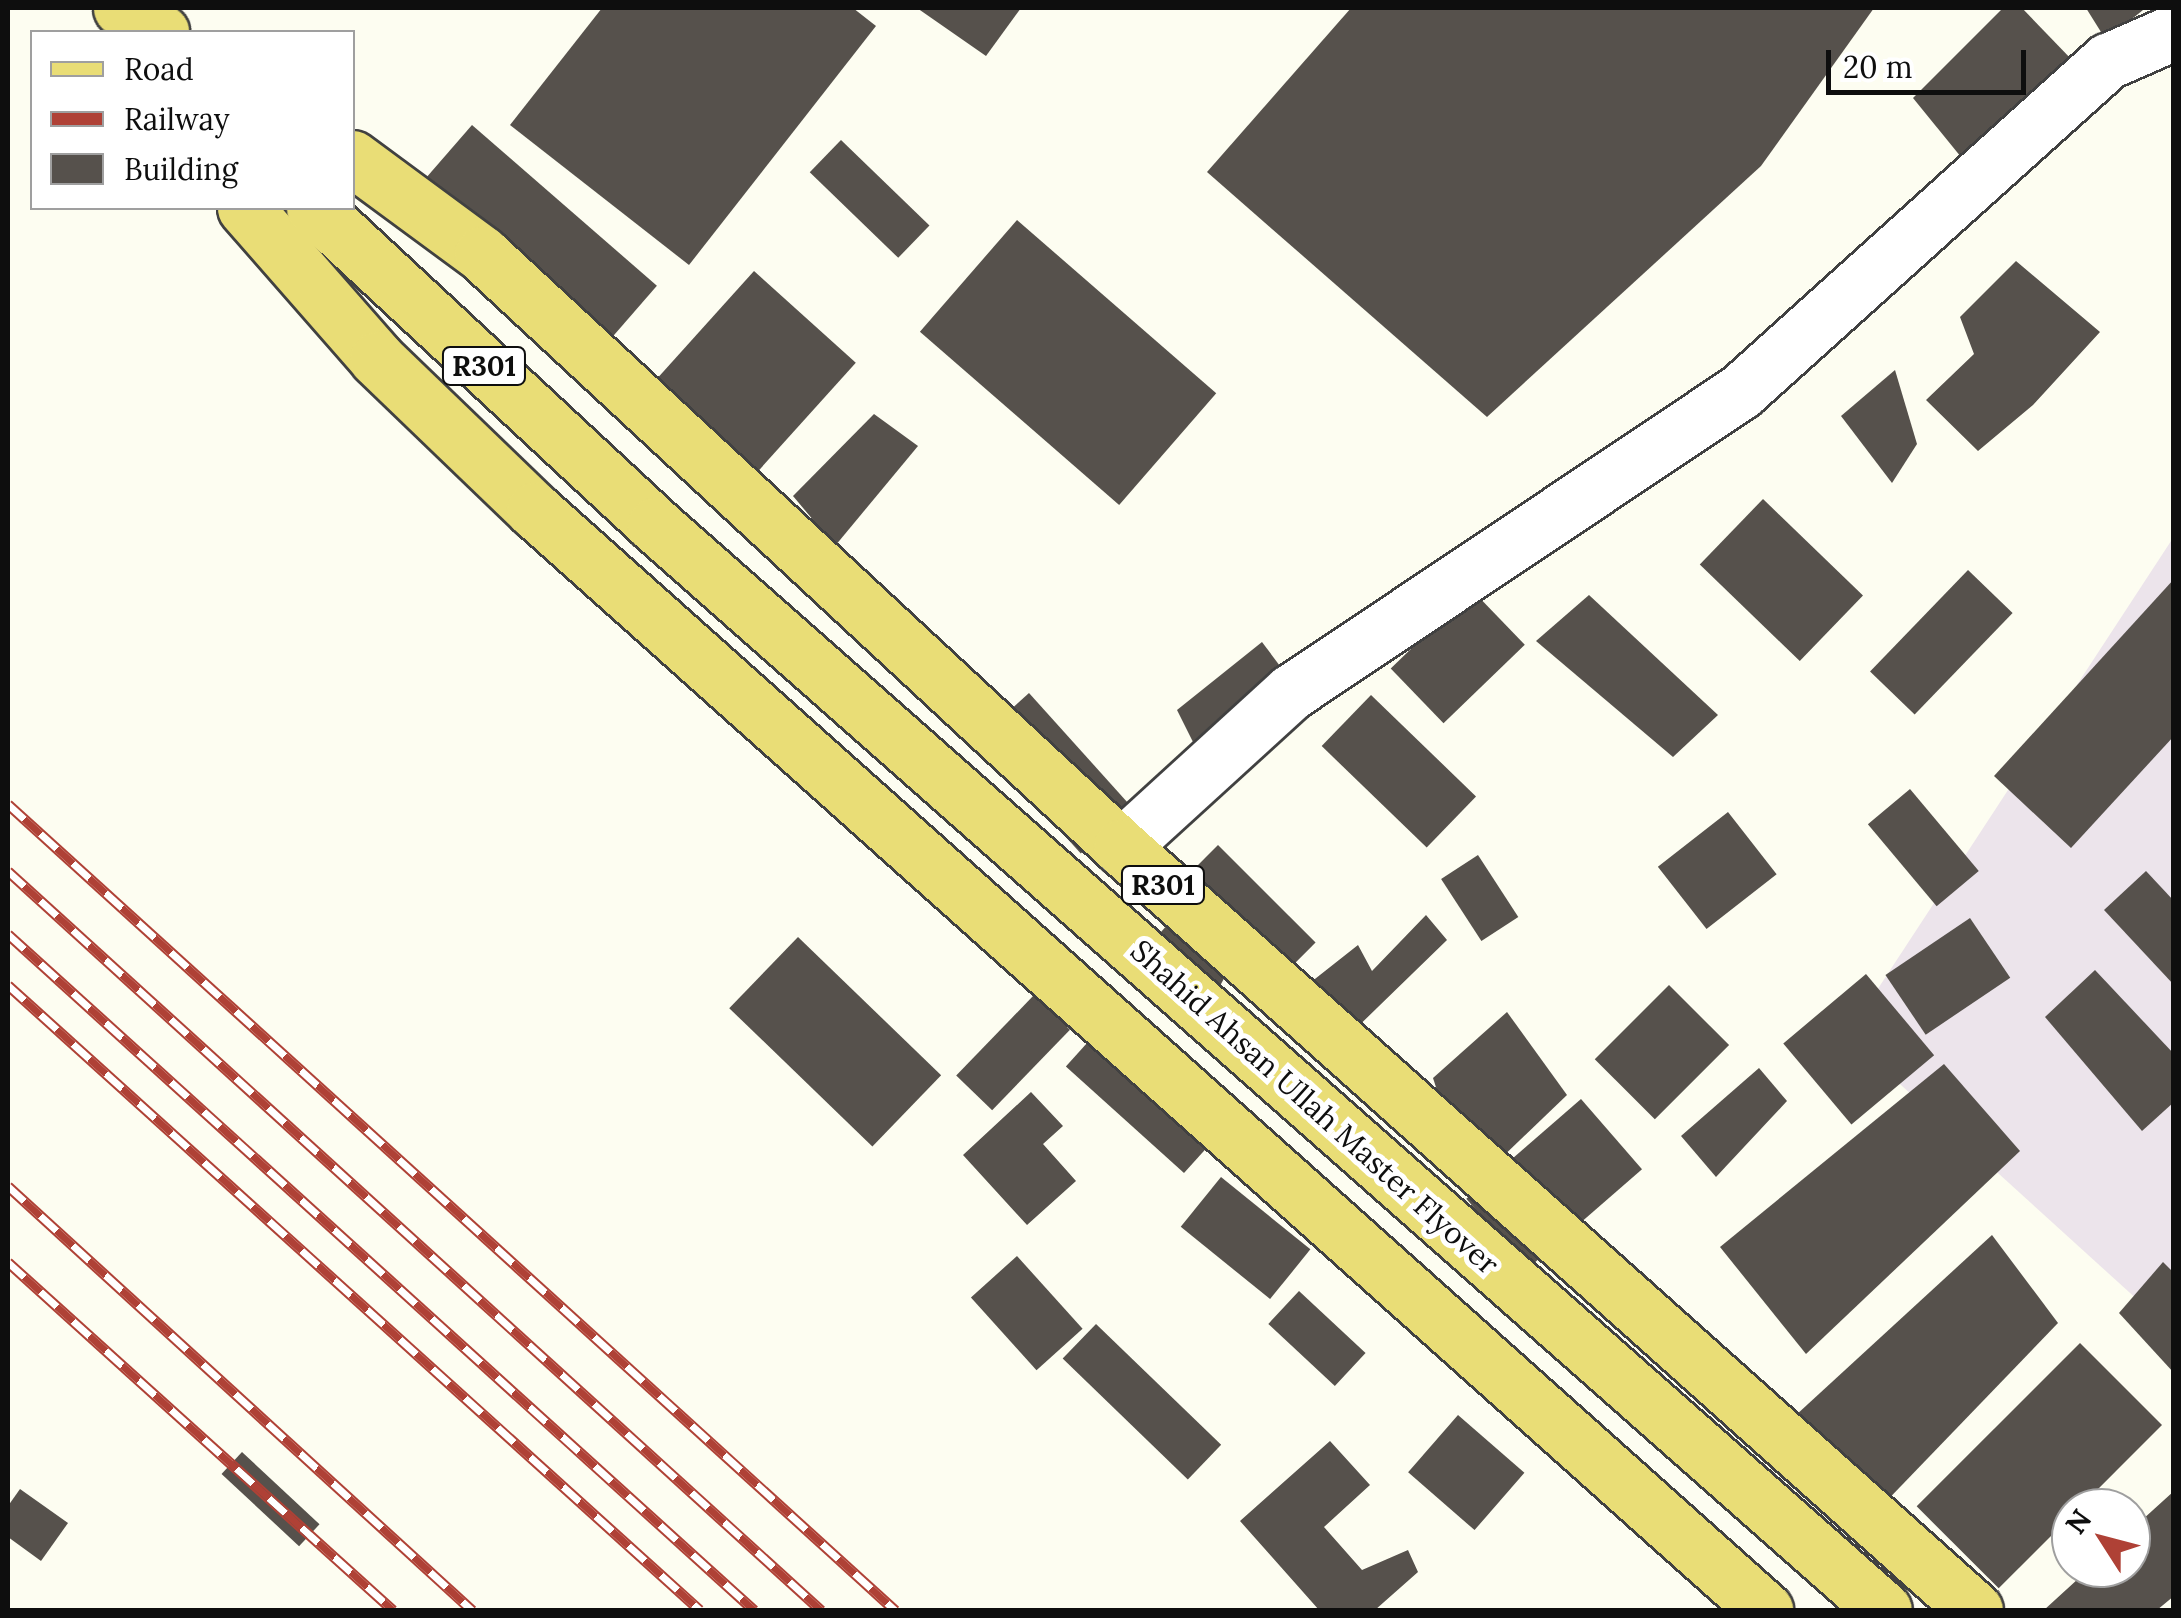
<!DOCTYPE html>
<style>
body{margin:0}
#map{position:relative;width:2181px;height:1618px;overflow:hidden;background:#fdfdf1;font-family:Lora,serif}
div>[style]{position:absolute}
.industrial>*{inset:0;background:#ece4eb}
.building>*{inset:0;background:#56514c;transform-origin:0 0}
.roads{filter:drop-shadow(2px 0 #414141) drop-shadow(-2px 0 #414141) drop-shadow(0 2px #414141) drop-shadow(0 -2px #414141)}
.minor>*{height:55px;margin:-27.5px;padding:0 27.5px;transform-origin:27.5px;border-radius:27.5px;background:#fff}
.major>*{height:55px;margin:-27.5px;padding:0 27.5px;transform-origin:27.5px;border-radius:27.5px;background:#e9dd76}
.rail>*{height:11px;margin-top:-5.5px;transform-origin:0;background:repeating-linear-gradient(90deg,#fff 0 22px,#af4136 0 44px);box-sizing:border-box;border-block:2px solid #af4136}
span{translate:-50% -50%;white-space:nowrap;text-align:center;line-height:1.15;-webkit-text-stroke:10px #fff;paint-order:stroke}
.shield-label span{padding:2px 8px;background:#fff;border:2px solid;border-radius:8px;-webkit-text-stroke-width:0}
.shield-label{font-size:28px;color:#0e0e0e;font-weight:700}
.street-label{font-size:30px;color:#0e0e0e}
.frame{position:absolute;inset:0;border:10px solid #0e0e0e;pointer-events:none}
.legend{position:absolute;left:30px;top:30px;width:325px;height:180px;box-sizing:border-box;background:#fff;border:2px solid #9f9f9f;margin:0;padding:12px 18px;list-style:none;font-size:30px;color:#0e0e0e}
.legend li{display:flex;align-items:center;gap:20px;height:50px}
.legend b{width:50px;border:2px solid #9f9f9f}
.north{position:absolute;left:2051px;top:1488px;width:100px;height:100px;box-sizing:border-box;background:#fff;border:2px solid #9f9f9f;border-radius:50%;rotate:306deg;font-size:28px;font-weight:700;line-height:40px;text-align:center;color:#0e0e0e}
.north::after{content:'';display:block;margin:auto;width:35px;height:45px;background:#af4136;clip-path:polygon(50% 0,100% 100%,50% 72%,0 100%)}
.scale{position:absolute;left:1826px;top:50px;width:200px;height:45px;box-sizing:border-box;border:5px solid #0e0e0e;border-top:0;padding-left:12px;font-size:30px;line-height:35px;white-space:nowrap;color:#0e0e0e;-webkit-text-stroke:8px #fff;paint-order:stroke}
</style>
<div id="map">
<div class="industrial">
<div style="clip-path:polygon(2173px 538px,2173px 1332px,1847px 1036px)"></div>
</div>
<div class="building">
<div style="clip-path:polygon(602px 8px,853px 8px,876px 26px,689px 265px,510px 125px)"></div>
<div style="clip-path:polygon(917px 8px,1021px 8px,986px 56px)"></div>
<div style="clip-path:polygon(1351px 8px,1874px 8px,1761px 166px,1487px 417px,1207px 172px)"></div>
<div style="clip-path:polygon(2003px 8px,2022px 8px,2074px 62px,1961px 157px,1913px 98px)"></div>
<div style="clip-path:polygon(2086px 8px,2141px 8px,2143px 10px,2106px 40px)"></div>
<div style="left:472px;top:125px;width:245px;height:102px;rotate:41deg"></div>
<div style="left:841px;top:140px;width:123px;height:45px;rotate:44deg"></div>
<div style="left:1017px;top:220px;width:264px;height:148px;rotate:41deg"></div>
<div style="clip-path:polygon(2016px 261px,2100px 332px,2033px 405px,1978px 451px,1926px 400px,1974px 354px,1960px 317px)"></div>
<div style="left:754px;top:271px;width:137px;height:173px;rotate:42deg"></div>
<div style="clip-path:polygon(1895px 370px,1917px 444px,1892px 483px,1841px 416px)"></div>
<div style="clip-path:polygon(874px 414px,918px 446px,835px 546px,793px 496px)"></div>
<div style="left:1763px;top:499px;width:139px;height:91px;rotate:44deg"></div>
<div style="left:1968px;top:570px;width:62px;height:141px;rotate:44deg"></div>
<div style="clip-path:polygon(2174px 579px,2174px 736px,2071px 848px,1994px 776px)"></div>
<div style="left:1472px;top:590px;width:76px;height:113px;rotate:46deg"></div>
<div style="clip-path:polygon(1589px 595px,1718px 715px,1673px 757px,1536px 641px)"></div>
<div style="clip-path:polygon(1262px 642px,1292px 682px,1197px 750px,1177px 710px)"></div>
<div style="left:1029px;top:693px;width:154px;height:69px;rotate:48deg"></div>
<div style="left:1371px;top:695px;width:146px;height:71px;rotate:44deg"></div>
<div style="left:1910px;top:789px;width:107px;height:55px;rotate:50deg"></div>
<div style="left:1728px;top:812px;width:79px;height:89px;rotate:52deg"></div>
<div style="left:1218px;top:845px;width:138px;height:67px;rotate:45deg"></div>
<div style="left:1478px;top:855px;width:74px;height:44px;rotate:57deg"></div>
<div style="clip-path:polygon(2146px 871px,2174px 901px,2174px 985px,2104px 910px)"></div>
<div style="clip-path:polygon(1176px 915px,1230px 967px,1220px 986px,1161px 932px)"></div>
<div style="clip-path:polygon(1426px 915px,1447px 940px,1342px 1042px,1287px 1001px,1358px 945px,1372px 971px)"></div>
<div style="left:1970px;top:918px;width:72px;height:102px;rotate:56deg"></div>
<div style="left:798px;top:937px;width:199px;height:99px;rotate:44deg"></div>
<div style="clip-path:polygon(2095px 970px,2174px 1054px,2174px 1102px,2142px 1131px,2045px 1017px)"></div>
<div style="left:1866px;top:974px;width:106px;height:108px;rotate:50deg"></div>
<div style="left:1669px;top:985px;width:85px;height:105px;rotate:45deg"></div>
<div style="left:1034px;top:995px;width:50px;height:112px;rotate:44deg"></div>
<div style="clip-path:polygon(1507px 1012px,1567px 1095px,1469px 1189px,1433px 1078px)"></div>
<div style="left:1106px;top:1022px;width:159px;height:60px;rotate:42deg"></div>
<div style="clip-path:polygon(1944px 1064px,2020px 1151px,1806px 1354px,1720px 1247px)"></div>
<div style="clip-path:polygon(1759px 1068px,1787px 1101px,1716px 1177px,1681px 1136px)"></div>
<div style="clip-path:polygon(1031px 1092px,1063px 1126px,1043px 1144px,1076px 1181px,1027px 1225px,963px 1155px)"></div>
<div style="left:1581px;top:1099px;width:93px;height:152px;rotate:49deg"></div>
<div style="left:1221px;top:1177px;width:115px;height:64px;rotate:39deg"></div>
<div style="clip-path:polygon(1992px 1235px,2058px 1323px,1875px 1513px,1783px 1427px)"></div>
<div style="left:1017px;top:1256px;width:98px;height:62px;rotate:48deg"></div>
<div style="clip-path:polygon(2163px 1262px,2174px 1273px,2174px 1373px,2119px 1313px)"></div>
<div style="left:1299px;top:1291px;width:91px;height:45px;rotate:43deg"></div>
<div style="left:1096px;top:1324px;width:174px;height:48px;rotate:44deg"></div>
<div style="left:2080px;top:1343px;width:116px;height:231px;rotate:45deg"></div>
<div style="left:1458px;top:1415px;width:88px;height:76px;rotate:41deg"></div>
<div style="clip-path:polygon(1330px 1441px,1370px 1485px,1324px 1527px,1362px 1570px,1408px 1550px,1418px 1572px,1375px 1610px,1319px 1610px,1240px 1521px)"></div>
<div style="left:242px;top:1452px;width:106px;height:30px;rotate:43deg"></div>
<div style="clip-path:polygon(20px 1489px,68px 1523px,41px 1561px,8px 1537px,8px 1506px)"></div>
<div style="clip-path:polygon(2174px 1491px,2174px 1596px,2157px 1610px,2044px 1610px,2090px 1568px,2131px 1568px,2131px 1530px)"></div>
</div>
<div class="roads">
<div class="minor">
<div style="left:1121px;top:847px;width:230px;rotate:-42.4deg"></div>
<div style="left:1291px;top:692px;width:541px;rotate:-33.78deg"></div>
<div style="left:1741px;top:391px;width:494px;rotate:-42deg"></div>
<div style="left:2108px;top:61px;width:72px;rotate:-23.7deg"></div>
</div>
<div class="major">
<div style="left:121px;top:8px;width:47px;rotate:31deg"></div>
<div style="left:352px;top:158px;width:162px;rotate:36.4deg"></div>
<div style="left:482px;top:254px;width:872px;rotate:42.86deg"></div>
<div style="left:1121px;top:847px;width:1145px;rotate:41.78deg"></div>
<div style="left:245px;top:208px;width:201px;rotate:48.8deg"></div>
<div style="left:377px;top:359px;width:218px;rotate:43.9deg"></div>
<div style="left:534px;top:510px;width:1651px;rotate:41.78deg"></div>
<div style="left:314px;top:208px;width:466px;rotate:42.9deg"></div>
<div style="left:655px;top:525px;width:1639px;rotate:41.44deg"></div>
</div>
</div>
<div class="rail">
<div style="left:8px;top:804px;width:1199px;rotate:42.26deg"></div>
<div style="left:8px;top:871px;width:1099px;rotate:42.27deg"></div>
<div style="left:8px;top:934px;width:1007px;rotate:42.18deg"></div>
<div style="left:8px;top:985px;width:932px;rotate:42.09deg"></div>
<div style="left:8px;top:1186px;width:629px;rotate:42.42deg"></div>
<div style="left:8px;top:1262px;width:519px;rotate:42.11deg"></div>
</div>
<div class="shield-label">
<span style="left:484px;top:366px">R301</span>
<span style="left:1163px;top:885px">R301</span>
</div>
<div class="street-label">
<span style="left:1315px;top:1107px;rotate:42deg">Shahid Ahsan Ullah Master Flyover</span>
</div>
<div class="frame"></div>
<ul class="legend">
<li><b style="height:12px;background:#e9dd76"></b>Road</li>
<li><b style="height:12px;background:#af4136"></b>Railway</li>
<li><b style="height:28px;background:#56514c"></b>Building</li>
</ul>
<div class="north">N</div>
<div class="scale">20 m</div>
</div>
